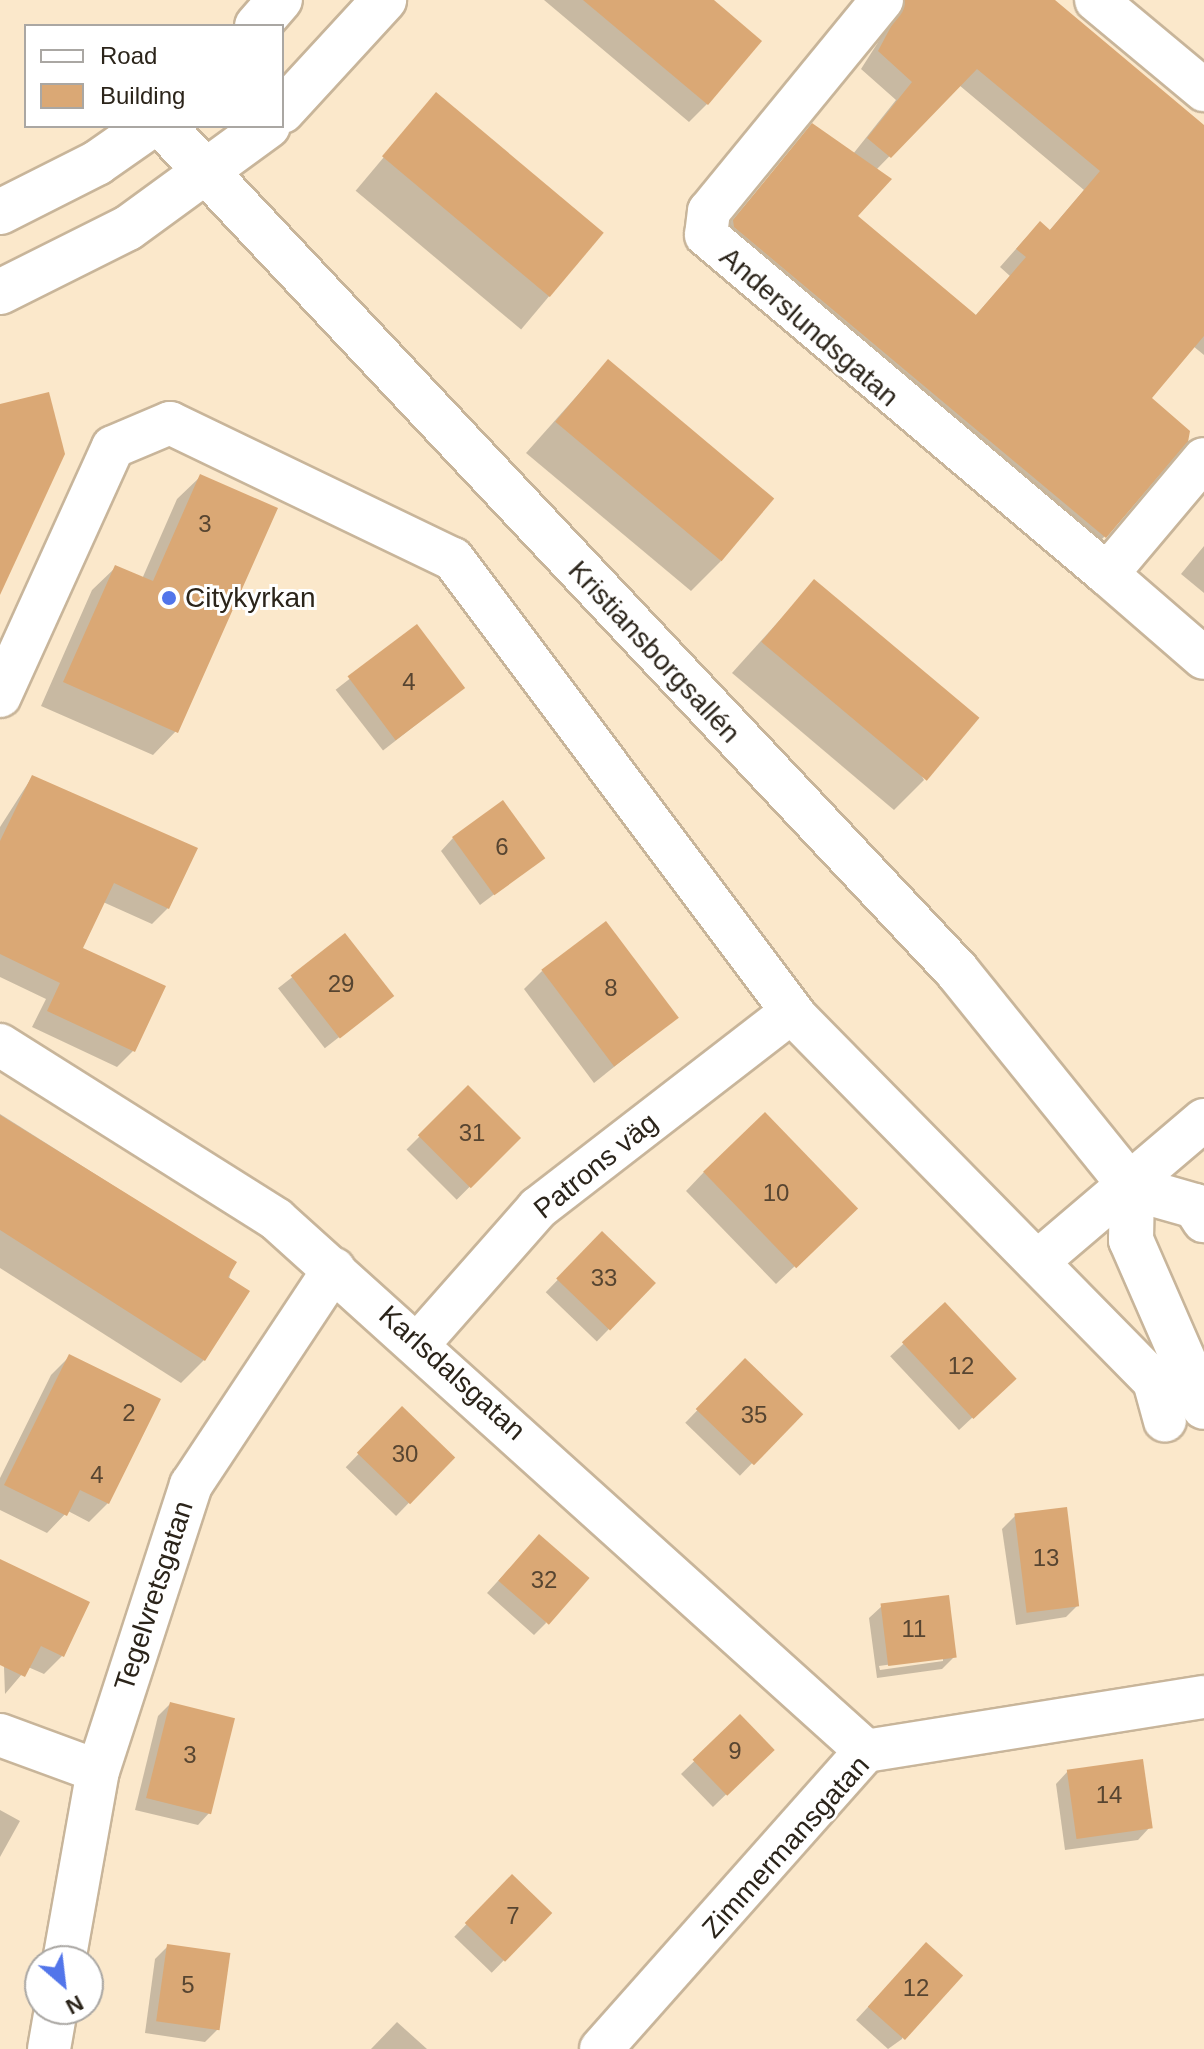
<!DOCTYPE html>
<meta charset="utf-8">
<style>
body{margin:0}
#map{position:relative;width:1204px;height:2049px;overflow:hidden;background:#fbe8cb;font-family:Helvetica,sans-serif}
div>[style]{position:absolute}
.shadow>*{inset:0;background:#0003;transform-origin:0 0}
.building>*{inset:0;background:#daa875;transform-origin:0 0}
.roads{filter:drop-shadow(2px 0 #c8b59a) drop-shadow(-2px 0 #c8b59a) drop-shadow(0 2px #c8b59a) drop-shadow(0 -2px #c8b59a)}
.minor>*{height:42px;margin:-21px;padding:0 21px;transform-origin:21px;border-radius:21px;background:#fff}
.tertiary>*{height:44px;margin:-22px;padding:0 22px;transform-origin:22px;border-radius:22px;background:#fff}
.secondary>*{height:44px;margin:-22px;padding:0 22px;transform-origin:22px;border-radius:22px;background:#fff}
.dots>*{width:22px;height:22px;translate:-50% -50%;box-sizing:border-box;border:4px solid #fff;border-radius:50%}
span{translate:-50% -50%;white-space:nowrap;text-align:center;line-height:1.15;-webkit-text-stroke:6px #fff;paint-order:stroke}
.number-label{font-size:24px;color:#574531}
.number-label span{-webkit-text-stroke-width:0}
.street-label{font-size:28px;color:#2b241a}
.poi-label{font-size:28px;color:#2b241a}
.left{translate:0 -50%;text-align:left}
.legend{position:absolute;left:24px;top:24px;width:260px;height:104px;box-sizing:border-box;background:#fff;border:2px solid #aaa7a3;margin:0;padding:10px 14px;list-style:none;font-size:24px;color:#2b241a}
.legend li{display:flex;align-items:center;gap:16px;height:40px}
.legend b{width:40px;border:2px solid #aaa7a3}
.north{position:absolute;left:24px;top:1945px;width:80px;height:80px;box-sizing:border-box;background:#fff;border:2px solid #aaa7a3;border-radius:50%;rotate:152deg;font-size:22px;font-weight:700;line-height:32px;text-align:center;color:#2b241a}
.north::after{content:'';display:block;margin:auto;width:28px;height:36px;background:#5275ea;clip-path:polygon(50% 0,100% 100%,50% 72%,0 100%)}
</style>
<div id="map">
<div class="shadow">
<div style="clip-path:polygon(544px 0,710px 0,707px 104px,689px 122px)"></div>
<div style="clip-path:polygon(evenodd,905px 0,1053px 0,1204px 148px,1204px 355px,1193px 346px,1149px 399px,1105px 536px,1087px 554px,717px 238px,813px 125px,853px 154px,896px 100px,861px 69px,905px 0,959px 85px,1084px 190px,1049px 231px,1040px 224px,1023px 241px,1000px 267px,1010px 276px,975px 316px,855px 216px,876px 170px,959px 85px)"></div>
<div style="left:436px;top:95px;width:216px;height:125px;rotate:40deg"></div>
<div style="clip-path:polygon(608px 361px,721px 561px,691px 591px,526px 453px)"></div>
<div style="clip-path:polygon(201px 476px,176px 731px,153px 755px,41px 706px,92px 590px,116px 567px,142px 579px,177px 499px)"></div>
<div style="clip-path:polygon(1204px 546px,1204px 593px,1181px 574px)"></div>
<div style="clip-path:polygon(814px 582px,924px 780px,894px 810px,732px 673px)"></div>
<div style="left:416px;top:627px;width:77px;height:102px;rotate:52deg"></div>
<div style="clip-path:polygon(32px 777px,168px 908px,152px 924px,103px 902px,81px 948px,133px 1051px,117px 1067px,32px 1027px,46px 999px,0 977px,0 827px)"></div>
<div style="clip-path:polygon(453px 838px,542px 858px,480px 905px,441px 851px)"></div>
<div style="left:345px;top:936px;width:76px;height:85px;rotate:52deg"></div>
<div style="clip-path:polygon(542px 971px,675px 1018px,594px 1083px,524px 989px)"></div>
<div style="left:468px;top:1088px;width:71px;height:87px;rotate:45deg"></div>
<div style="clip-path:polygon(0 1114px,234px 1262px,204px 1360px,181px 1383px,0 1268px)"></div>
<div style="clip-path:polygon(704px 1172px,837px 1226px,776px 1284px,686px 1191px)"></div>
<div style="left:602px;top:1234px;width:71px;height:81px;rotate:44deg"></div>
<div style="left:945px;top:1305px;width:101px;height:75px;rotate:47deg"></div>
<div style="clip-path:polygon(69px 1357px,108px 1503px,89px 1522px,68px 1511px,47px 1533px,0 1510px,0 1478px,51px 1375px)"></div>
<div style="left:745px;top:1361px;width:76px;height:86px;rotate:44deg"></div>
<div style="left:402px;top:1409px;width:70px;height:81px;rotate:44deg"></div>
<div style="clip-path:polygon(1015px 1516px,1078px 1605px,1066px 1617px,1016px 1625px,1002px 1529px)"></div>
<div style="clip-path:polygon(527px 1549px,546px 1623px,534px 1635px,487px 1593px)"></div>
<div style="clip-path:polygon(0 1561px,62px 1656px,44px 1674px,28px 1667px,5px 1694px)"></div>
<div style="clip-path:polygon(evenodd,882px 1606px,955px 1656px,942px 1669px,877px 1678px,869px 1618px,882px 1606px,943px 1657px,943px 1661px,880px 1670px,879px 1666px,943px 1657px)"></div>
<div style="clip-path:polygon(170px 1704px,210px 1812px,198px 1825px,135px 1810px,158px 1716px)"></div>
<div style="left:740px;top:1717px;width:46px;height:82px;rotate:46deg"></div>
<div style="clip-path:polygon(1068px 1771px,1150px 1827px,1138px 1840px,1065px 1850px,1056px 1784px)"></div>
<div style="clip-path:polygon(0 1810px,20px 1821px,0 1857px)"></div>
<div style="left:512px;top:1877px;width:52px;height:83px;rotate:44deg"></div>
<div style="clip-path:polygon(168px 1946px,218px 2029px,205px 2042px,145px 2033px,155px 1959px)"></div>
<div style="clip-path:polygon(914px 1957px,902px 2039px,888px 2049px,856px 2020px)"></div>
<div style="clip-path:polygon(397px 2022px,427px 2049px,371px 2049px)"></div>
</div>
<div class="building">
<div style="clip-path:polygon(583px 0,714px 0,762px 41px,708px 105px)"></div>
<div style="clip-path:polygon(905px 0,1055px 0,1204px 125px,1204px 336px,1152px 398px,1190px 431px,1188px 442px,1106px 538px,734px 227px,733px 220px,812px 123px,892px 179px,858px 216px,976px 315px,1026px 257px,1016px 249px,1040px 221px,1050px 230px,1100px 171px,977px 69px,891px 158px,867px 138px,912px 82px,878px 51px)"></div>
<div style="left:436px;top:92px;width:219px;height:84px;rotate:40deg"></div>
<div style="left:608px;top:359px;width:217px;height:82px;rotate:40deg"></div>
<div style="clip-path:polygon(49px 392px,65px 454px,0 595px,0 404px)"></div>
<div style="clip-path:polygon(200px 474px,278px 508px,178px 733px,63px 682px,115px 565px,153px 581px)"></div>
<div style="left:814px;top:579px;width:216px;height:82px;rotate:40deg"></div>
<div style="left:417px;top:624px;width:80px;height:87px;rotate:53deg"></div>
<div style="clip-path:polygon(32px 775px,198px 848px,169px 909px,114px 883px,83px 948px,166px 986px,135px 1052px,47px 1011px,60px 983px,0 954px,0 841px)"></div>
<div style="left:503px;top:800px;width:72px;height:63px;rotate:54deg"></div>
<div style="left:606px;top:921px;width:121px;height:81px;rotate:53deg"></div>
<div style="left:345px;top:933px;width:80px;height:69px;rotate:52deg"></div>
<div style="left:468px;top:1085px;width:75px;height:71px;rotate:45deg"></div>
<div style="left:765px;top:1112px;width:134px;height:86px;rotate:46deg"></div>
<div style="clip-path:polygon(0 1115px,237px 1262px,228px 1277px,250px 1291px,205px 1361px,0 1230px)"></div>
<div style="left:602px;top:1231px;width:75px;height:66px;rotate:44deg"></div>
<div style="left:945px;top:1302px;width:105px;height:59px;rotate:47deg"></div>
<div style="clip-path:polygon(69px 1354px,161px 1399px,109px 1504px,80px 1490px,67px 1516px,4px 1485px)"></div>
<div style="left:745px;top:1358px;width:81px;height:71px;rotate:44deg"></div>
<div style="left:402px;top:1406px;width:74px;height:65px;rotate:44deg"></div>
<div style="left:1067px;top:1507px;width:100px;height:53px;rotate:83deg"></div>
<div style="left:539px;top:1534px;width:67px;height:62px;rotate:41deg"></div>
<div style="clip-path:polygon(0 1559px,90px 1602px,64px 1657px,41px 1646px,25px 1677px,0 1665px)"></div>
<div style="left:949px;top:1595px;width:63px;height:69px;rotate:83deg"></div>
<div style="left:170px;top:1702px;width:67px;height:99px;rotate:14deg"></div>
<div style="left:740px;top:1714px;width:50px;height:66px;rotate:46deg"></div>
<div style="left:1143px;top:1759px;width:70px;height:77px;rotate:82deg"></div>
<div style="left:512px;top:1874px;width:56px;height:68px;rotate:44deg"></div>
<div style="left:926px;top:1942px;width:50px;height:87px;rotate:42deg"></div>
<div style="left:167px;top:1944px;width:64px;height:78px;rotate:8deg"></div>
</div>
<div class="roads">
<div class="minor">
<div style="left:882px;top:0;width:273px;rotate:129.3deg"></div>
<div style="left:709px;top:211px;width:24px;rotate:97deg"></div>
<div style="left:706px;top:235px;width:525px;rotate:40.21deg"></div>
<div style="left:1107px;top:574px;width:150px;rotate:-49.9deg"></div>
<div style="left:1096px;top:0;width:141px;rotate:39.8deg"></div>
<div style="left:1107px;top:574px;width:128px;rotate:40.9deg"></div>
<div style="left:0;top:696px;width:273px;rotate:-65.6deg"></div>
<div style="left:113px;top:447px;width:62px;rotate:-22.8deg"></div>
<div style="left:170px;top:423px;width:314px;rotate:25.7deg"></div>
<div style="left:453px;top:559px;width:574px;rotate:53.15deg"></div>
<div style="left:797px;top:1018px;width:509px;rotate:45.48deg"></div>
<div style="left:1154px;top:1381px;width:41px;rotate:74.6deg"></div>
<div style="left:0;top:1045px;width:326px;rotate:32.2deg"></div>
<div style="left:276px;top:1219px;width:794px;rotate:42.04deg"></div>
<div style="left:1037px;top:1262px;width:219px;rotate:-40.4deg"></div>
<div style="left:420px;top:1342px;width:179px;rotate:-48.6deg"></div>
<div style="left:538px;top:1208px;width:321px;rotate:-37.7deg"></div>
<div style="left:0;top:1735px;width:104px;rotate:20.2deg"></div>
<div style="left:64px;top:1961px;width:193px;rotate:-79.9deg"></div>
<div style="left:98px;top:1771px;width:301px;rotate:-72deg"></div>
<div style="left:191px;top:1485px;width:259px;rotate:-56.5deg"></div>
<div style="left:49px;top:2049px;width:41px;rotate:-80.1deg"></div>
<div style="left:601px;top:2049px;width:399px;rotate:-48.4deg"></div>
<div style="left:866px;top:1751px;width:342px;rotate:-9.1deg"></div>
</div>
<div class="tertiary">
<div style="left:163px;top:126px;width:1160px;rotate:46.78deg"></div>
<div style="left:957px;top:971px;width:279px;rotate:51.1deg"></div>
<div style="left:1132px;top:1188px;width:66px;rotate:15.9deg"></div>
<div style="left:1195px;top:1206px;width:17px;rotate:57deg"></div>
<div style="left:1132px;top:1188px;width:52px;rotate:91.1deg"></div>
<div style="left:1131px;top:1240px;width:182px;rotate:66.4deg"></div>
</div>
<div class="secondary">
<div style="left:257px;top:26px;width:35px;rotate:-49deg"></div>
<div style="left:282px;top:111px;width:151px;rotate:-47.4deg"></div>
<div style="left:0;top:212px;width:109px;rotate:-26.8deg"></div>
<div style="left:97px;top:163px;width:65px;rotate:-34.9deg"></div>
<div style="left:0;top:292px;width:143px;rotate:-26.6deg"></div>
<div style="left:128px;top:228px;width:173px;rotate:-36.1deg"></div>
</div>
</div>
<div class="dots">
<div style="left:169px;top:598px;background:#5275ea"></div>
</div>
<div class="number-label">
<span style="left:205px;top:524px">3</span>
<span style="left:409px;top:682px">4</span>
<span style="left:502px;top:847px">6</span>
<span style="left:341px;top:984px">29</span>
<span style="left:611px;top:988px">8</span>
<span style="left:472px;top:1133px">31</span>
<span style="left:776px;top:1193px">10</span>
<span style="left:604px;top:1278px">33</span>
<span style="left:961px;top:1366px">12</span>
<span style="left:129px;top:1413px">2</span>
<span style="left:754px;top:1415px">35</span>
<span style="left:405px;top:1454px">30</span>
<span style="left:97px;top:1475px">4</span>
<span style="left:1046px;top:1558px">13</span>
<span style="left:544px;top:1580px">32</span>
<span style="left:914px;top:1629px">11</span>
<span style="left:735px;top:1751px">9</span>
<span style="left:190px;top:1755px">3</span>
<span style="left:1109px;top:1795px">14</span>
<span style="left:513px;top:1916px">7</span>
<span style="left:188px;top:1985px">5</span>
<span style="left:916px;top:1988px">12</span>
</div>
<div class="street-label">
<span style="left:809px;top:327px;rotate:41deg">Anderslundsgatan</span>
<span style="left:654px;top:652px;rotate:47deg">Kristiansborgsallén</span>
<span style="left:596px;top:1166px;rotate:-39deg">Patrons väg</span>
<span style="left:452px;top:1373px;rotate:42deg">Karlsdalsgatan</span>
<span style="left:154px;top:1596px;rotate:-72deg">Tegelvretsgatan</span>
<span style="left:786px;top:1847px;rotate:-48deg">Zimmermansgatan</span>
</div>
<div class="poi-label">
<span class="left" style="left:185px;top:598px">Citykyrkan</span>
</div>
<ul class="legend">
<li><b style="height:10px;background:#fff"></b>Road</li>
<li><b style="height:22px;background:#daa875"></b>Building</li>
</ul>
<div class="north">N</div>
</div>
